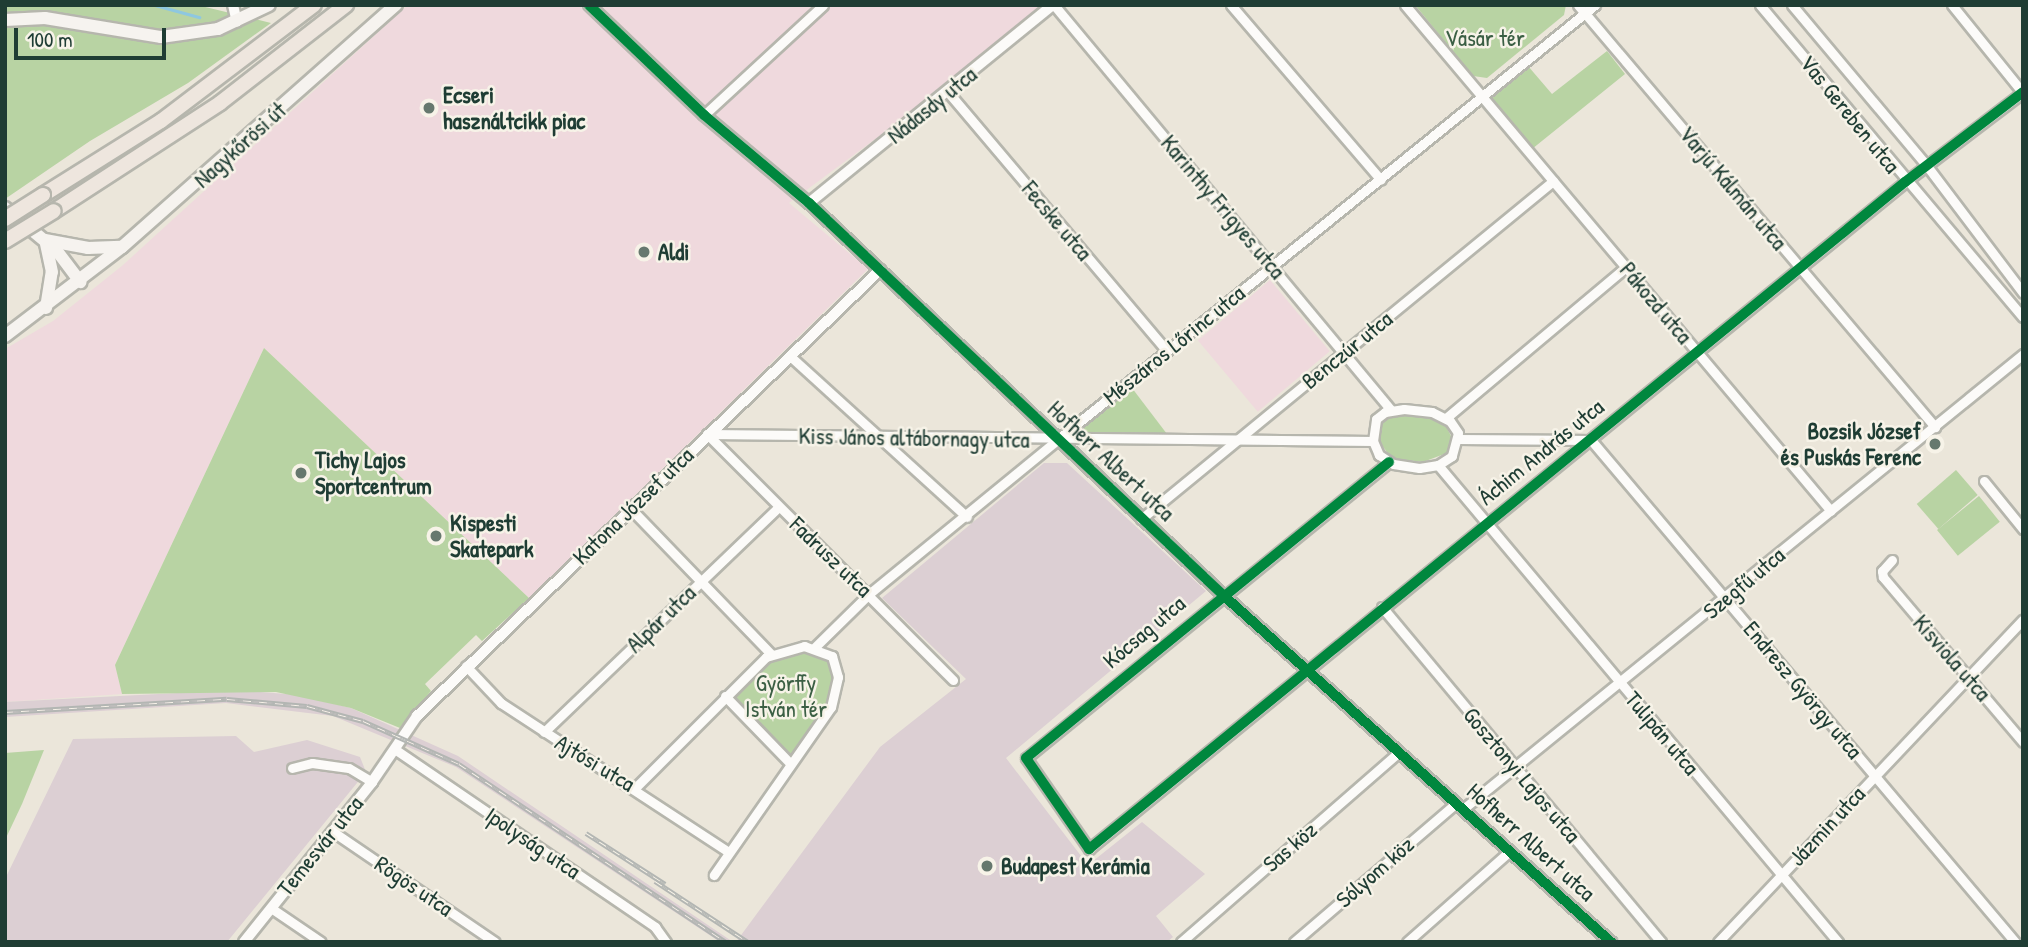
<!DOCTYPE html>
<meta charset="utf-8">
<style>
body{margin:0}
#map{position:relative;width:2028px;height:947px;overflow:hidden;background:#ebe6da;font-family:"Patrick Hand",sans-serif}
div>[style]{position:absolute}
.built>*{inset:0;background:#efd9dd;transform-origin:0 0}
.industrial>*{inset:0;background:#dccfd3}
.green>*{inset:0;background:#b8d3a3;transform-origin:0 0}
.stream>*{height:2.5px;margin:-1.25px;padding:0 1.25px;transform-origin:1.25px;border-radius:1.25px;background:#8ec7e0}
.roads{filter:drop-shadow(2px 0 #b6b6ad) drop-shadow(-2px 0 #b6b6ad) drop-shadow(0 2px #b6b6ad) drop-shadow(0 -2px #b6b6ad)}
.minor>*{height:9px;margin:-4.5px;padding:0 4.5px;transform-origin:4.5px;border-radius:4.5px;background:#fcfbf9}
.tertiary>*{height:10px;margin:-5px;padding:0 5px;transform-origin:5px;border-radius:5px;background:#fcfbf9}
.secondary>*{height:12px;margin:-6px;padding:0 6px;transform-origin:6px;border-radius:6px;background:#f6f3ef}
.primary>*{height:14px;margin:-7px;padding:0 7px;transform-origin:7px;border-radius:7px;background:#eee6de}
.rail>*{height:5px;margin-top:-2.5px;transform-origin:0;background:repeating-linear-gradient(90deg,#f7f3e8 0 8px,#b3b6b3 0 16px);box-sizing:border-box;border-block:2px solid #b3b6b3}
.bridges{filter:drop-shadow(2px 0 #b6b6ad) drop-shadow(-2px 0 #b6b6ad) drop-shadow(0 2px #b6b6ad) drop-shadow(0 -2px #b6b6ad)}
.primary-bridge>*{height:14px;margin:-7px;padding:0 7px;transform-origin:7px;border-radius:7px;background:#eee6de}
.cycleway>*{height:10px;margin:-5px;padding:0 5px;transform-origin:5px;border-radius:5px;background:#00873e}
.dots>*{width:19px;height:19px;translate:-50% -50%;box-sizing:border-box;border:4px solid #f7f3e8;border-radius:50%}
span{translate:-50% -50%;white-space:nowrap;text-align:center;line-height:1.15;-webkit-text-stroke:5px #f7f3e8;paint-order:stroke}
.park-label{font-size:23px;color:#3b5f44}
.poi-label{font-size:23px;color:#1f3d34;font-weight:700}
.left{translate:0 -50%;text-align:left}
.right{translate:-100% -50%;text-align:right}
.street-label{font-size:23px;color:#1f3d34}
.frame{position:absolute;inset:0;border:7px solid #1f3d34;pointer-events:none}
.scale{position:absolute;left:14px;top:28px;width:152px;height:32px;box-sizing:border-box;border:4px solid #1f3d34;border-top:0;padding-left:9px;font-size:21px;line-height:24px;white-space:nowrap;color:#1f3d34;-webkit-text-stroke:5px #f7f3e8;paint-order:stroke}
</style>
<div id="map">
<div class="built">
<div style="clip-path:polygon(408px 5px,1042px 5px,983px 59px,789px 203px,868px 269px,529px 598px,264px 348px,115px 665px,122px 694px,5px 702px,5px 349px,53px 321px,123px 265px)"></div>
<div style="left:1270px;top:280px;width:93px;height:94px;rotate:50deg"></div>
</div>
<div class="industrial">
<div style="clip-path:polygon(1044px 463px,1067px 463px,1206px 591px,1006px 758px,1088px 865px,1142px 822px,1205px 874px,1156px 916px,1173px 937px,1167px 942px,736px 942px,880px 747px,966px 679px,882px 598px)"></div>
<div style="clip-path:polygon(235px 690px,299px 695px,351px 708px,458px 756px,733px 942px,720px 942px,456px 767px,333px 716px,226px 703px,5px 717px,5px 702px)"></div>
<div style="clip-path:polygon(236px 736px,254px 752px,307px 740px,360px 757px,366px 772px,227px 942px,5px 942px,5px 879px,73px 739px)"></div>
</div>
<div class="green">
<div style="clip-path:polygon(5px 5px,197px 5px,271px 23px,188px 83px,90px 141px,5px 199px)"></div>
<div style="clip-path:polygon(1415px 5px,1566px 5px,1564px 15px,1487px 78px,1473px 76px)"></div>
<div style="clip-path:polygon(1607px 51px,1625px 74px,1532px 149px,1489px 96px,1528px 66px,1552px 94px)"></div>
<div style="clip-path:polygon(264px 348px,529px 598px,482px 641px,476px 635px,425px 684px,431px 691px,400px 728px,351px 708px,276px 692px,122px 694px,115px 665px)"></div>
<div style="clip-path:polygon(1132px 388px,1167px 434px,1087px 435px,1082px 429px)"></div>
<div style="clip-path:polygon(1399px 412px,1437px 416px,1444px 422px,1452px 438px,1447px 453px,1423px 462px,1391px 458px,1379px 441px,1379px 431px,1383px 422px)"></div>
<div style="left:1956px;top:470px;width:33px;height:52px;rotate:49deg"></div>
<div style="left:1979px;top:496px;width:33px;height:54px;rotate:51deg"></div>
<div style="clip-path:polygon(791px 648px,832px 656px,837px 692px,790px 763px,725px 696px,752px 670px)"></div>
<div style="clip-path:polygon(44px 750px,22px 804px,5px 840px,5px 753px)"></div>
</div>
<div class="stream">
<div style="left:155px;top:5px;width:46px;rotate:15.3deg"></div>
</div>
<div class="roads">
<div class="minor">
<div style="left:1054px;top:5px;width:527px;rotate:50.24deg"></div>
<div style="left:1231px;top:5px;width:230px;rotate:49.4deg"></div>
<div style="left:1405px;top:5px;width:661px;rotate:49.91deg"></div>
<div style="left:1578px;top:5px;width:553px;rotate:49.77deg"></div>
<div style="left:1760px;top:5px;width:408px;rotate:49.9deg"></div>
<div style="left:1792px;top:5px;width:210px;rotate:50deg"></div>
<div style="left:1927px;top:166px;width:159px;rotate:52.9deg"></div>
<div style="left:1952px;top:5px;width:113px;rotate:51.1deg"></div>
<div style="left:948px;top:92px;width:339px;rotate:49.8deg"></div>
<div style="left:704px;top:115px;width:162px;rotate:-42.7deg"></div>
<div style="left:790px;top:356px;width:239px;rotate:42.3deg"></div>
<div style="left:1404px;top:409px;width:28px;rotate:6deg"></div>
<div style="left:1432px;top:412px;width:20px;rotate:27deg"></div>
<div style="left:1450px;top:421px;width:14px;rotate:56deg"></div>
<div style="left:1458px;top:433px;width:24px;rotate:105deg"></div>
<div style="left:1452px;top:456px;width:17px;rotate:147deg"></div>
<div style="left:1438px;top:465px;width:19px;rotate:171deg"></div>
<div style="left:1419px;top:468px;width:26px;rotate:-171deg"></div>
<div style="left:1393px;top:464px;width:17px;rotate:-147deg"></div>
<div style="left:1379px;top:455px;width:15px;rotate:-113deg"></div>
<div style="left:1373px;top:441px;width:22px;rotate:-82deg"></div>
<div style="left:1376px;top:419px;width:11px;rotate:-38deg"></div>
<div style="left:1385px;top:412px;width:19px;rotate:-9deg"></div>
<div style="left:1446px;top:418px;width:235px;rotate:-40deg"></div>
<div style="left:707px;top:434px;width:666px;rotate:0.6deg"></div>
<div style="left:707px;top:434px;width:348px;rotate:45deg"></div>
<div style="left:1458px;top:439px;width:133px;rotate:0.4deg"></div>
<div style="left:1591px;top:440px;width:657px;rotate:49.81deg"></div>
<div style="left:1389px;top:462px;width:468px;rotate:140.8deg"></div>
<div style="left:1026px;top:758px;width:111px;rotate:55.3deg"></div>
<div style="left:1089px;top:849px;width:1054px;rotate:-39.26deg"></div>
<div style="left:1905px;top:182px;width:148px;rotate:-37.3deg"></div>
<div style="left:1438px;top:465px;width:623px;rotate:50.02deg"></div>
<div style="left:1984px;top:481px;width:62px;rotate:50.9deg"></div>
<div style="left:631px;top:509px;width:202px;rotate:46deg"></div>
<div style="left:1141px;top:519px;width:533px;rotate:-39.37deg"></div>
<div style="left:1892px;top:560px;width:15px;rotate:132deg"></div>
<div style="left:1882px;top:571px;width:6px;rotate:81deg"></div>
<div style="left:1883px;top:577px;width:216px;rotate:49.7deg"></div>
<div style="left:1382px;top:607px;width:436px;rotate:50.2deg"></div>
<div style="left:815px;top:647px;width:76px;rotate:-44.5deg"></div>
<div style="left:869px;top:594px;width:243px;rotate:-39.3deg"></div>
<div style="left:1057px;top:440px;width:692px;rotate:-38.96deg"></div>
<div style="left:466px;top:666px;width:51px;rotate:46.6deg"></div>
<div style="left:501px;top:703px;width:272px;rotate:33.2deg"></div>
<div style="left:725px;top:696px;width:93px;rotate:45.9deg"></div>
<div style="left:544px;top:732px;width:325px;rotate:-43.8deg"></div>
<div style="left:396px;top:750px;width:314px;rotate:34.3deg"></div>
<div style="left:655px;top:927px;width:19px;rotate:54deg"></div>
<div style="left:292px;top:768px;width:21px;rotate:-14deg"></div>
<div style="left:312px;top:763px;width:37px;rotate:8deg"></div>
<div style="left:349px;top:768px;width:27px;rotate:31deg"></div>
<div style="left:636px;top:787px;width:184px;rotate:-45deg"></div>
<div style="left:766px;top:657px;width:40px;rotate:-16deg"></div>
<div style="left:804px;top:646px;width:30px;rotate:20deg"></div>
<div style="left:832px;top:656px;width:22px;rotate:74deg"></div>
<div style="left:838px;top:677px;width:31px;rotate:103deg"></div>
<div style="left:831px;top:707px;width:205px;rotate:124.9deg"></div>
<div style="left:1463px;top:809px;width:722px;rotate:-39.09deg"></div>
<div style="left:332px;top:831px;width:197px;rotate:34.3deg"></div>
<div style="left:271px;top:908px;width:60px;rotate:34.2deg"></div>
<div style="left:1181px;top:942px;width:289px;rotate:-41.1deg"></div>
<div style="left:1294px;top:942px;width:213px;rotate:-40.6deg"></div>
<div style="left:1407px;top:942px;width:137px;rotate:-41.5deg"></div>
<div style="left:1718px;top:942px;width:444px;rotate:-46.6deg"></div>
</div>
<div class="tertiary">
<div style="left:233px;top:5px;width:17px;rotate:77deg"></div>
<div style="left:589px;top:5px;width:159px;rotate:43.7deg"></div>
<div style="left:704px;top:115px;width:137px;rotate:40deg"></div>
<div style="left:809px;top:203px;width:570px;rotate:43.44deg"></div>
<div style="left:1223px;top:595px;width:521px;rotate:41.81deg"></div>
<div style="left:809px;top:203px;width:314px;rotate:-39.1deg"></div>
<div style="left:244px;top:942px;width:205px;rotate:-51.3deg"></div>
<div style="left:372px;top:782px;width:80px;rotate:-55.7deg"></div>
<div style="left:417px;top:716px;width:643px;rotate:-43.93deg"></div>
</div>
<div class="secondary">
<div style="left:5px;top:20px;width:40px;rotate:-2.9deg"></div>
<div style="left:45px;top:18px;width:118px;rotate:9.3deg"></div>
<div style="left:161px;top:37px;width:58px;rotate:-8deg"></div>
<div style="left:218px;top:29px;width:56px;rotate:-25.2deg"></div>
<div style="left:5px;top:208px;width:67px;rotate:39.6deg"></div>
<div style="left:57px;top:251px;width:39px;rotate:53deg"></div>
<div style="left:45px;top:240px;width:44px;rotate:10.5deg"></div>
<div style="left:88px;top:248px;width:33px;rotate:-2deg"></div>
<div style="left:46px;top:308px;width:36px;rotate:-81deg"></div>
<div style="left:52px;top:272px;width:29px;rotate:-102deg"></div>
<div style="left:5px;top:336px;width:147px;rotate:-37.3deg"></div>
<div style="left:122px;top:247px;width:366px;rotate:-41.5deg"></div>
</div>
<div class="primary">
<div style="left:43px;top:195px;width:139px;rotate:-32.1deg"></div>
<div style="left:161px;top:121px;width:192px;rotate:-37.2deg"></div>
<div style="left:54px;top:211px;width:198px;rotate:-33deg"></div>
<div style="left:220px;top:103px;width:160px;rotate:-37.9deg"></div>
</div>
</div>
<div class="rail">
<div style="left:5px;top:712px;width:222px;rotate:-3.4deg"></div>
<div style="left:227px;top:699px;width:80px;rotate:5deg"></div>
<div style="left:307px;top:706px;width:58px;rotate:15deg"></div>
<div style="left:363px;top:721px;width:105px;rotate:24.1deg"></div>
<div style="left:459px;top:764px;width:321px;rotate:33.7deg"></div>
<div style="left:586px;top:833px;width:94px;rotate:32.8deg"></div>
<div style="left:655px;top:881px;width:111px;rotate:33.3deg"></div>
</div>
<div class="bridges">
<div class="primary-bridge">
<div style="left:5px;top:219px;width:45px;rotate:-32.3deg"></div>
<div style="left:5px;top:241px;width:57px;rotate:-31.5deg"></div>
</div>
</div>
<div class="cycleway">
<div style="left:589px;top:5px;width:159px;rotate:43.7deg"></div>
<div style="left:704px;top:115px;width:137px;rotate:40deg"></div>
<div style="left:809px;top:203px;width:570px;rotate:43.44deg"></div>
<div style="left:1223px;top:595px;width:521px;rotate:41.81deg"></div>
<div style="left:1389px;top:462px;width:468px;rotate:140.8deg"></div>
<div style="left:1026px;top:758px;width:111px;rotate:55.3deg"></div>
<div style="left:1089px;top:849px;width:1054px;rotate:-39.26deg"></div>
<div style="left:1905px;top:182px;width:148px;rotate:-37.3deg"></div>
</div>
<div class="dots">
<div style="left:429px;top:108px;background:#66786e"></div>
<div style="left:644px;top:252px;background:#66786e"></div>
<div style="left:1935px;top:444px;background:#66786e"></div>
<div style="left:301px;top:473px;background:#66786e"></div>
<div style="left:436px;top:536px;background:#66786e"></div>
<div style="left:987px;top:866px;background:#66786e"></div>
</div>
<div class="park-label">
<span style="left:1485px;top:38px">Vásár tér</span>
<span style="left:786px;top:696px">Györffy<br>István tér</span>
</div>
<div class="poi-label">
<span class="left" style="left:443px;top:108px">Ecseri<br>használtcikk piac</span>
<span class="left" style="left:658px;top:252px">Aldi</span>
<span class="right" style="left:1921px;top:444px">Bozsik József<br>és Puskás Ferenc</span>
<span class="left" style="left:315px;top:473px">Tichy Lajos<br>Sportcentrum</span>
<span class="left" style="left:450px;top:536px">Kispesti<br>Skatepark</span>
<span class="left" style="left:1001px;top:866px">Budapest Kerámia</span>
</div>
<div class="street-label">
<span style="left:932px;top:105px;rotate:-39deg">Nádasdy utca</span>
<span style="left:1850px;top:114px;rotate:51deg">Vas Gereben utca</span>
<span style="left:240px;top:145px;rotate:-42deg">Nagykőrösi út</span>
<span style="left:1733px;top:188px;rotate:50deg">Varjú Kálmán utca</span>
<span style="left:1223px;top:207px;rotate:50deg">Karinthy Frigyes utca</span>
<span style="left:1057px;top:221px;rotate:50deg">Fecske utca</span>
<span style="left:1656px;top:303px;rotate:50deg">Pákozd utca</span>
<span style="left:1174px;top:345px;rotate:-39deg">Mészáros Lőrinc utca</span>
<span style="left:1347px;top:350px;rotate:-39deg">Benczúr utca</span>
<span style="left:914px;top:438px;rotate:1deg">Kiss János altábornagy utca</span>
<span style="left:1541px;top:452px;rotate:-39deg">Áchim András utca</span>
<span style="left:1111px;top:461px;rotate:43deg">Hofherr Albert utca</span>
<span style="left:633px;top:506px;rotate:-44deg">Katona József utca</span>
<span style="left:831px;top:557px;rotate:44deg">Fadrusz utca</span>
<span style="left:1744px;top:583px;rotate:-40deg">Szegfű utca</span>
<span style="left:661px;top:619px;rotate:-44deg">Alpár utca</span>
<span style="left:1144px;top:632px;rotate:-40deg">Kócsag utca</span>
<span style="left:1952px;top:658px;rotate:49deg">Kisviola utca</span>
<span style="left:1803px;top:690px;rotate:50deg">Endresz György utca</span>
<span style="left:1662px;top:733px;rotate:50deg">Tulipán utca</span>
<span style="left:595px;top:763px;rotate:31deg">Ajtósi utca</span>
<span style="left:1522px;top:775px;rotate:50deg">Gosztonyi Lajos utca</span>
<span style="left:1827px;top:826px;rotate:-47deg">Jázmin utca</span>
<span style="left:1531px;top:842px;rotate:42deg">Hofherr Albert utca</span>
<span style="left:533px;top:843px;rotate:34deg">Ipolyság utca</span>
<span style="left:320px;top:846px;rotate:-51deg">Temesvár utca</span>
<span style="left:1290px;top:847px;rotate:-41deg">Sas köz</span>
<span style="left:1375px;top:872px;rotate:-41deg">Sólyom köz</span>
<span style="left:414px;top:886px;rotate:34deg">Rögös utca</span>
</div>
<div class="frame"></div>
<div class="scale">100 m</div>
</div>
